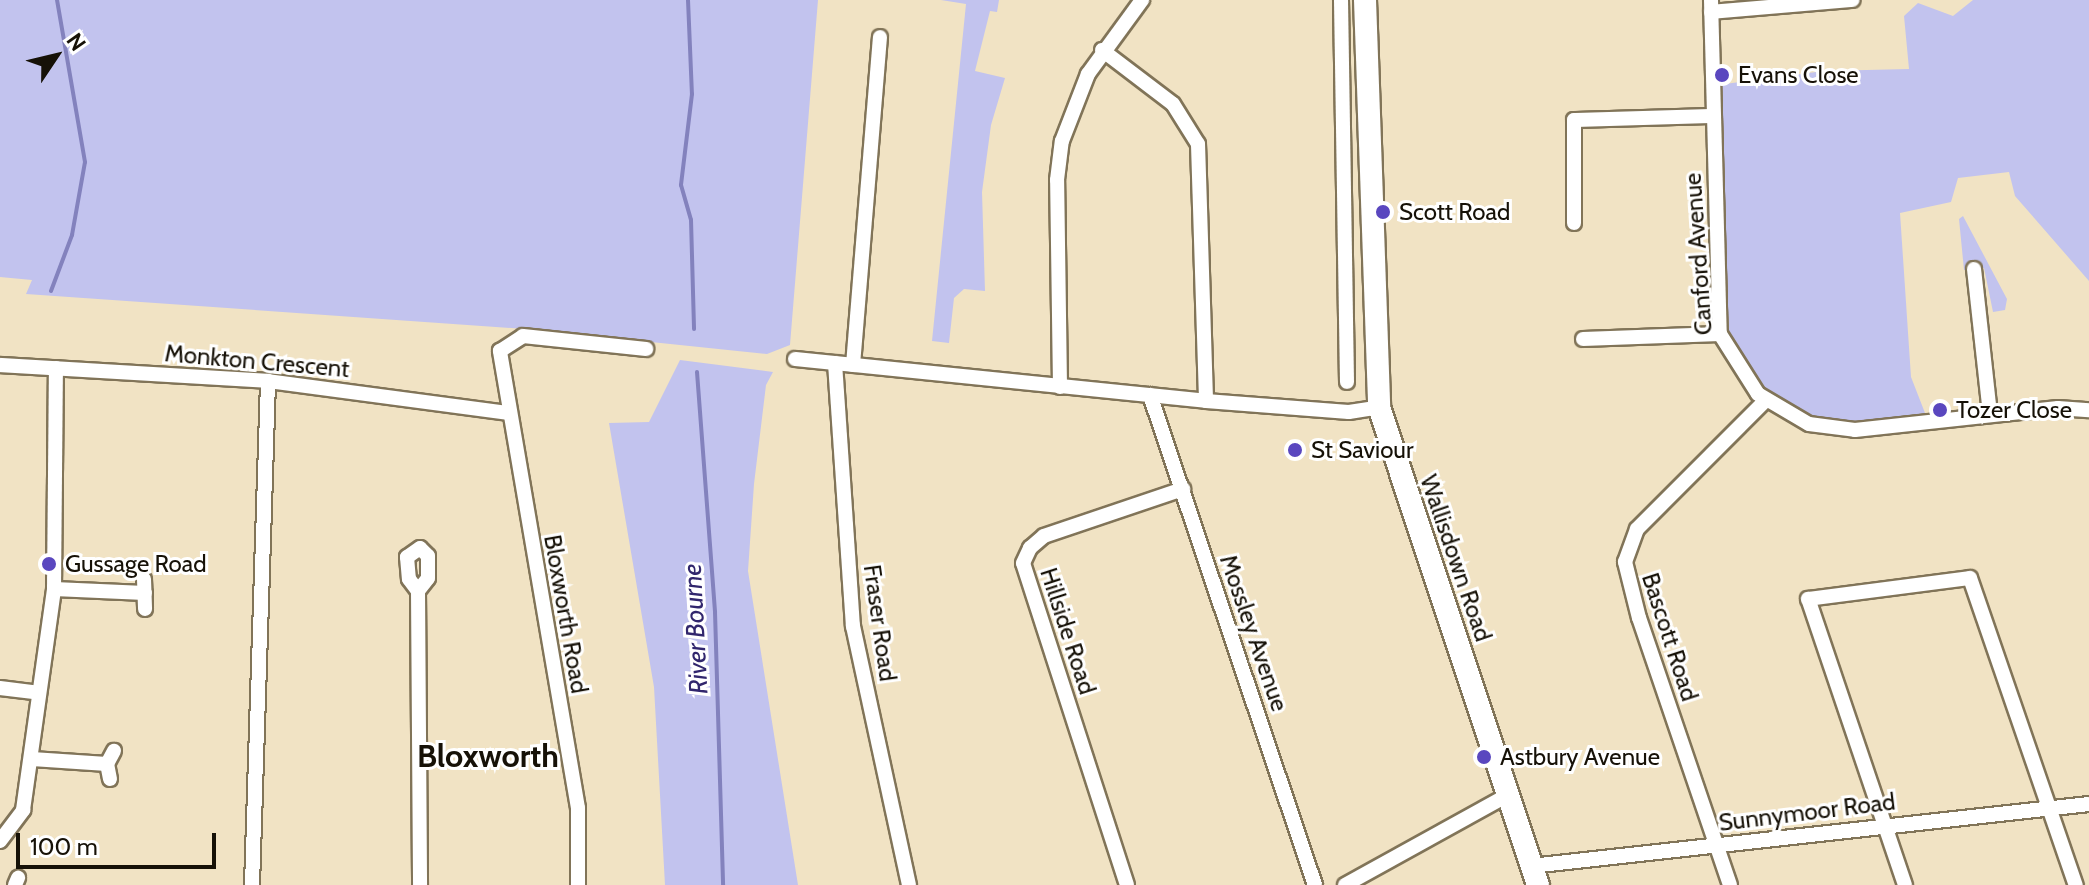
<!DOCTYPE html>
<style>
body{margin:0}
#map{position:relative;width:2089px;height:885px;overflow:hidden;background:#f1e3c4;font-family:Cabin,sans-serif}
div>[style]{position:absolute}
.green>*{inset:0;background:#c2c3ee}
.stream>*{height:4px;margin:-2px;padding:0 2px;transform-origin:2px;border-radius:2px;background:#8382bd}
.roads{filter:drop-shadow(2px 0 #817458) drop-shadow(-2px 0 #817458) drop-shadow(0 2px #817458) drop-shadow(0 -2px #817458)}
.street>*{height:14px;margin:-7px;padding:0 7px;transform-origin:7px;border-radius:7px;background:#fff}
.primary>*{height:22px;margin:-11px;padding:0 11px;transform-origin:11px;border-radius:11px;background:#fff}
.dots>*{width:22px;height:22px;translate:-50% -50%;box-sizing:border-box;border:4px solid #fff;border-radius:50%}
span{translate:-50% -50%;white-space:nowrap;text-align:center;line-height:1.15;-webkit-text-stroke:6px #fff;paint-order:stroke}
.poi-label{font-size:24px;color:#161107}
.left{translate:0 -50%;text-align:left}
.street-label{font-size:24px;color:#161107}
.water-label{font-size:26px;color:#31266d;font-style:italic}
.district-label{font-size:32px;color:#161107;font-weight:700}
.north{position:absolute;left:16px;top:16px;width:80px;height:80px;-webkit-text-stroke:6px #fff;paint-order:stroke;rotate:55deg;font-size:22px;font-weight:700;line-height:32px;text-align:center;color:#161107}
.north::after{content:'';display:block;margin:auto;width:28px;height:36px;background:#161107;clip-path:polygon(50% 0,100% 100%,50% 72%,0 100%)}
.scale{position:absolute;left:16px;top:833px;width:200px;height:36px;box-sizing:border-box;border:4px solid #161107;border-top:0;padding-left:10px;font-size:24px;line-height:28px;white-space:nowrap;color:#161107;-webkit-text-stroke:6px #fff;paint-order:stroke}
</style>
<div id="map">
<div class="green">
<div style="clip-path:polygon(0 0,818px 0,790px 345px,767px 354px,526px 329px,26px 294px,32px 280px,0 277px)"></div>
<div style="clip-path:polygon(941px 0,999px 0,997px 12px,990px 11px,975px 71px,1005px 78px,991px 125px,982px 192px,985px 291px,964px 289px,954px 298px,949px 343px,932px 341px,966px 4px)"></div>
<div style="clip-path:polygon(1973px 0,2089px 0,2089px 281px,2015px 196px,2009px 172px,1958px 178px,1951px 202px,1900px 213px,1911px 377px,1925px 413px,1855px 425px,1808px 418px,1770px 395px,1729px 335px,1717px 85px,1824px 71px,1909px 69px,1904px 16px,1918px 3px,1953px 16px)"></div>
<div style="clip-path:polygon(1963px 216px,2007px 299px,2005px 310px,1993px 312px,1984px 268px,1964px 270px,1959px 219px)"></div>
<div style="clip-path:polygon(680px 360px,773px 372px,766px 385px,754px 484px,748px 571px,798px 885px,665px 885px,654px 687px,609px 423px,649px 422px)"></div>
</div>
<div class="stream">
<div style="left:688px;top:0;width:94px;rotate:87.6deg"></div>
<div style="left:692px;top:94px;width:92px;rotate:96.9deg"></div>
<div style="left:681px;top:185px;width:36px;rotate:74deg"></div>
<div style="left:691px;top:220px;width:109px;rotate:88.4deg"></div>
<div style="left:51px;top:291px;width:60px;rotate:-69.4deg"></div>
<div style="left:72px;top:235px;width:74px;rotate:-79.9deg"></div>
<div style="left:85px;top:162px;width:164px;rotate:-99.8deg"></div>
<div style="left:697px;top:372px;width:241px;rotate:85.7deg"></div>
<div style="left:715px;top:612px;width:273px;rotate:88.3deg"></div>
</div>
<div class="roads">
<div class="street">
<div style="left:1341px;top:0;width:382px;rotate:89.1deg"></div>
<div style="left:1711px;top:0;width:334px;rotate:88.5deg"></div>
<div style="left:1720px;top:334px;width:71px;rotate:57.7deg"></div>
<div style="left:1758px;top:394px;width:59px;rotate:30.5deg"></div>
<div style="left:1809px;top:424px;width:46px;rotate:7.4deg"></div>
<div style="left:1855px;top:430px;width:204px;rotate:-6.2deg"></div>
<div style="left:2058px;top:408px;width:31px;rotate:4deg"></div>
<div style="left:1711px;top:12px;width:142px;rotate:-4.9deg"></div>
<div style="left:1102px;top:50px;width:89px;rotate:37.3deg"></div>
<div style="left:1173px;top:104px;width:47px;rotate:58deg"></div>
<div style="left:1198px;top:144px;width:257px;rotate:88.2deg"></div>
<div style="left:1574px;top:223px;width:103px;rotate:-90deg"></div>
<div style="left:1574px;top:120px;width:138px;rotate:-1.7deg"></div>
<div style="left:1974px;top:269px;width:146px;rotate:83.7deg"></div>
<div style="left:1583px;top:339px;width:137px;rotate:-2.1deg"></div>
<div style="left:795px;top:359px;width:413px;rotate:5.8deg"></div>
<div style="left:1206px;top:401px;width:143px;rotate:4.4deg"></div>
<div style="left:1349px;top:412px;width:30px;rotate:-9deg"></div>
<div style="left:835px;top:363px;width:264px;rotate:86.1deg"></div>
<div style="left:853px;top:626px;width:265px;rotate:77.8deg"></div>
<div style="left:0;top:365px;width:268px;rotate:3.4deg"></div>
<div style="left:268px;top:381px;width:242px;rotate:7.6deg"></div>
<div style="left:853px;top:365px;width:329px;rotate:-85.3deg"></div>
<div style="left:1060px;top:387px;width:207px;rotate:-90.8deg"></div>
<div style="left:1057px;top:180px;width:39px;rotate:-83deg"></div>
<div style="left:1062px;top:141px;width:72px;rotate:-68.8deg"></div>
<div style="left:1088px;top:74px;width:92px;rotate:-53.9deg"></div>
<div style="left:1150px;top:395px;width:517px;rotate:71.39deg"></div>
<div style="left:144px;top:579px;width:30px;rotate:88deg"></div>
<div style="left:54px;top:589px;width:91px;rotate:2.5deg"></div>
<div style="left:418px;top:591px;width:16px;rotate:-52deg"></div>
<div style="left:428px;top:578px;width:22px;rotate:-90deg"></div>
<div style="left:428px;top:556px;width:11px;rotate:-135deg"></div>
<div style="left:420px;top:548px;width:16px;rotate:145deg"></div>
<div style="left:407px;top:557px;width:22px;rotate:85deg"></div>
<div style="left:409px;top:579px;width:15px;rotate:53deg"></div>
<div style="left:418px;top:591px;width:294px;rotate:89.6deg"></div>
<div style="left:0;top:688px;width:38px;rotate:7deg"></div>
<div style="left:32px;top:759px;width:75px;rotate:3.8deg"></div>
<div style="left:110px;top:779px;width:15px;rotate:-101deg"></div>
<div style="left:107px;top:764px;width:15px;rotate:-62deg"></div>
<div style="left:0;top:841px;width:39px;rotate:-53deg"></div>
<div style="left:23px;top:810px;width:223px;rotate:-82deg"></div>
<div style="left:54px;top:589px;width:221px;rotate:-89.5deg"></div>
<div style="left:1531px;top:866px;width:561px;rotate:-6.34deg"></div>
<div style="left:15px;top:885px;width:8px;rotate:-67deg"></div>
<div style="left:252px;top:885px;width:504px;rotate:-88.18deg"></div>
<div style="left:578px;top:885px;width:77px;rotate:-90deg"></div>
<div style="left:578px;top:808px;width:464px;rotate:-99.7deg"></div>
<div style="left:500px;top:351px;width:27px;rotate:-33deg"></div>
<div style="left:523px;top:336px;width:124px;rotate:6deg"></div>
<div style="left:1127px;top:885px;width:338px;rotate:-107.9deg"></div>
<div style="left:1023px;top:563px;width:17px;rotate:-65deg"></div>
<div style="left:1030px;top:548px;width:18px;rotate:-41deg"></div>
<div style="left:1044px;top:536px;width:147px;rotate:-18.7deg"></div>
<div style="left:1345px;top:885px;width:186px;rotate:-28.9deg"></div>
<div style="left:1730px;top:885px;width:282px;rotate:-108.8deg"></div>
<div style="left:1639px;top:618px;width:58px;rotate:-104deg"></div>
<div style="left:1625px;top:562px;width:35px;rotate:-70deg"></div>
<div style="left:1637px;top:529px;width:181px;rotate:-45deg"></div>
<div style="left:1905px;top:885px;width:302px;rotate:-108.7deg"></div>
<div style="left:1808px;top:599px;width:163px;rotate:-7.4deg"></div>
<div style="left:1970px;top:578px;width:325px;rotate:71deg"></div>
</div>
<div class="primary">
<div style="left:1365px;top:0;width:407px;rotate:88deg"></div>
<div style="left:1379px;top:407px;width:504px;rotate:71.6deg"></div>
</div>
</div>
<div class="dots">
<div style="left:1722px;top:75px;background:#5a47bf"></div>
<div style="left:1383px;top:212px;background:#5a47bf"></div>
<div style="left:1940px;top:410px;background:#5a47bf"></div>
<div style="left:1295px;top:450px;background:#5a47bf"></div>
<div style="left:49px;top:564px;background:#5a47bf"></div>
<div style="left:1484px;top:757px;background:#5a47bf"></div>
</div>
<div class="poi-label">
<span class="left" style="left:1738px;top:75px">Evans Close</span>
<span class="left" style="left:1399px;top:212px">Scott Road</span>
<span class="left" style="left:1956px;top:410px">Tozer Close</span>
<span class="left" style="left:1311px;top:450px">St Saviour</span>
<span class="left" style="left:65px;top:564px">Gussage Road</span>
<span class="left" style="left:1500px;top:757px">Astbury Avenue</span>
</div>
<div class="street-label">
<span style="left:1698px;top:254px;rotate:-94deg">Canford Avenue</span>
<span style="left:257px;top:361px;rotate:5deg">Monkton Crescent</span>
<span style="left:1456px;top:558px;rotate:71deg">Wallisdown Road</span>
<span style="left:566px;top:614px;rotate:80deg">Bloxworth Road</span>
<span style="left:880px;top:623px;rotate:82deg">Fraser Road</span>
<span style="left:1068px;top:631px;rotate:72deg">Hillside Road</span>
<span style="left:1254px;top:633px;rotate:71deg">Mossley Avenue</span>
<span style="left:1670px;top:637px;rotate:72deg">Bascott Road</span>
<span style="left:1807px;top:812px;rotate:-7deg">Sunnymoor Road</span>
</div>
<div class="water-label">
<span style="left:696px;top:629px;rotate:-93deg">River Bourne</span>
</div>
<div class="district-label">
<span style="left:488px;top:756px">Bloxworth</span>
</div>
<div class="north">N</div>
<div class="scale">100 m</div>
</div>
